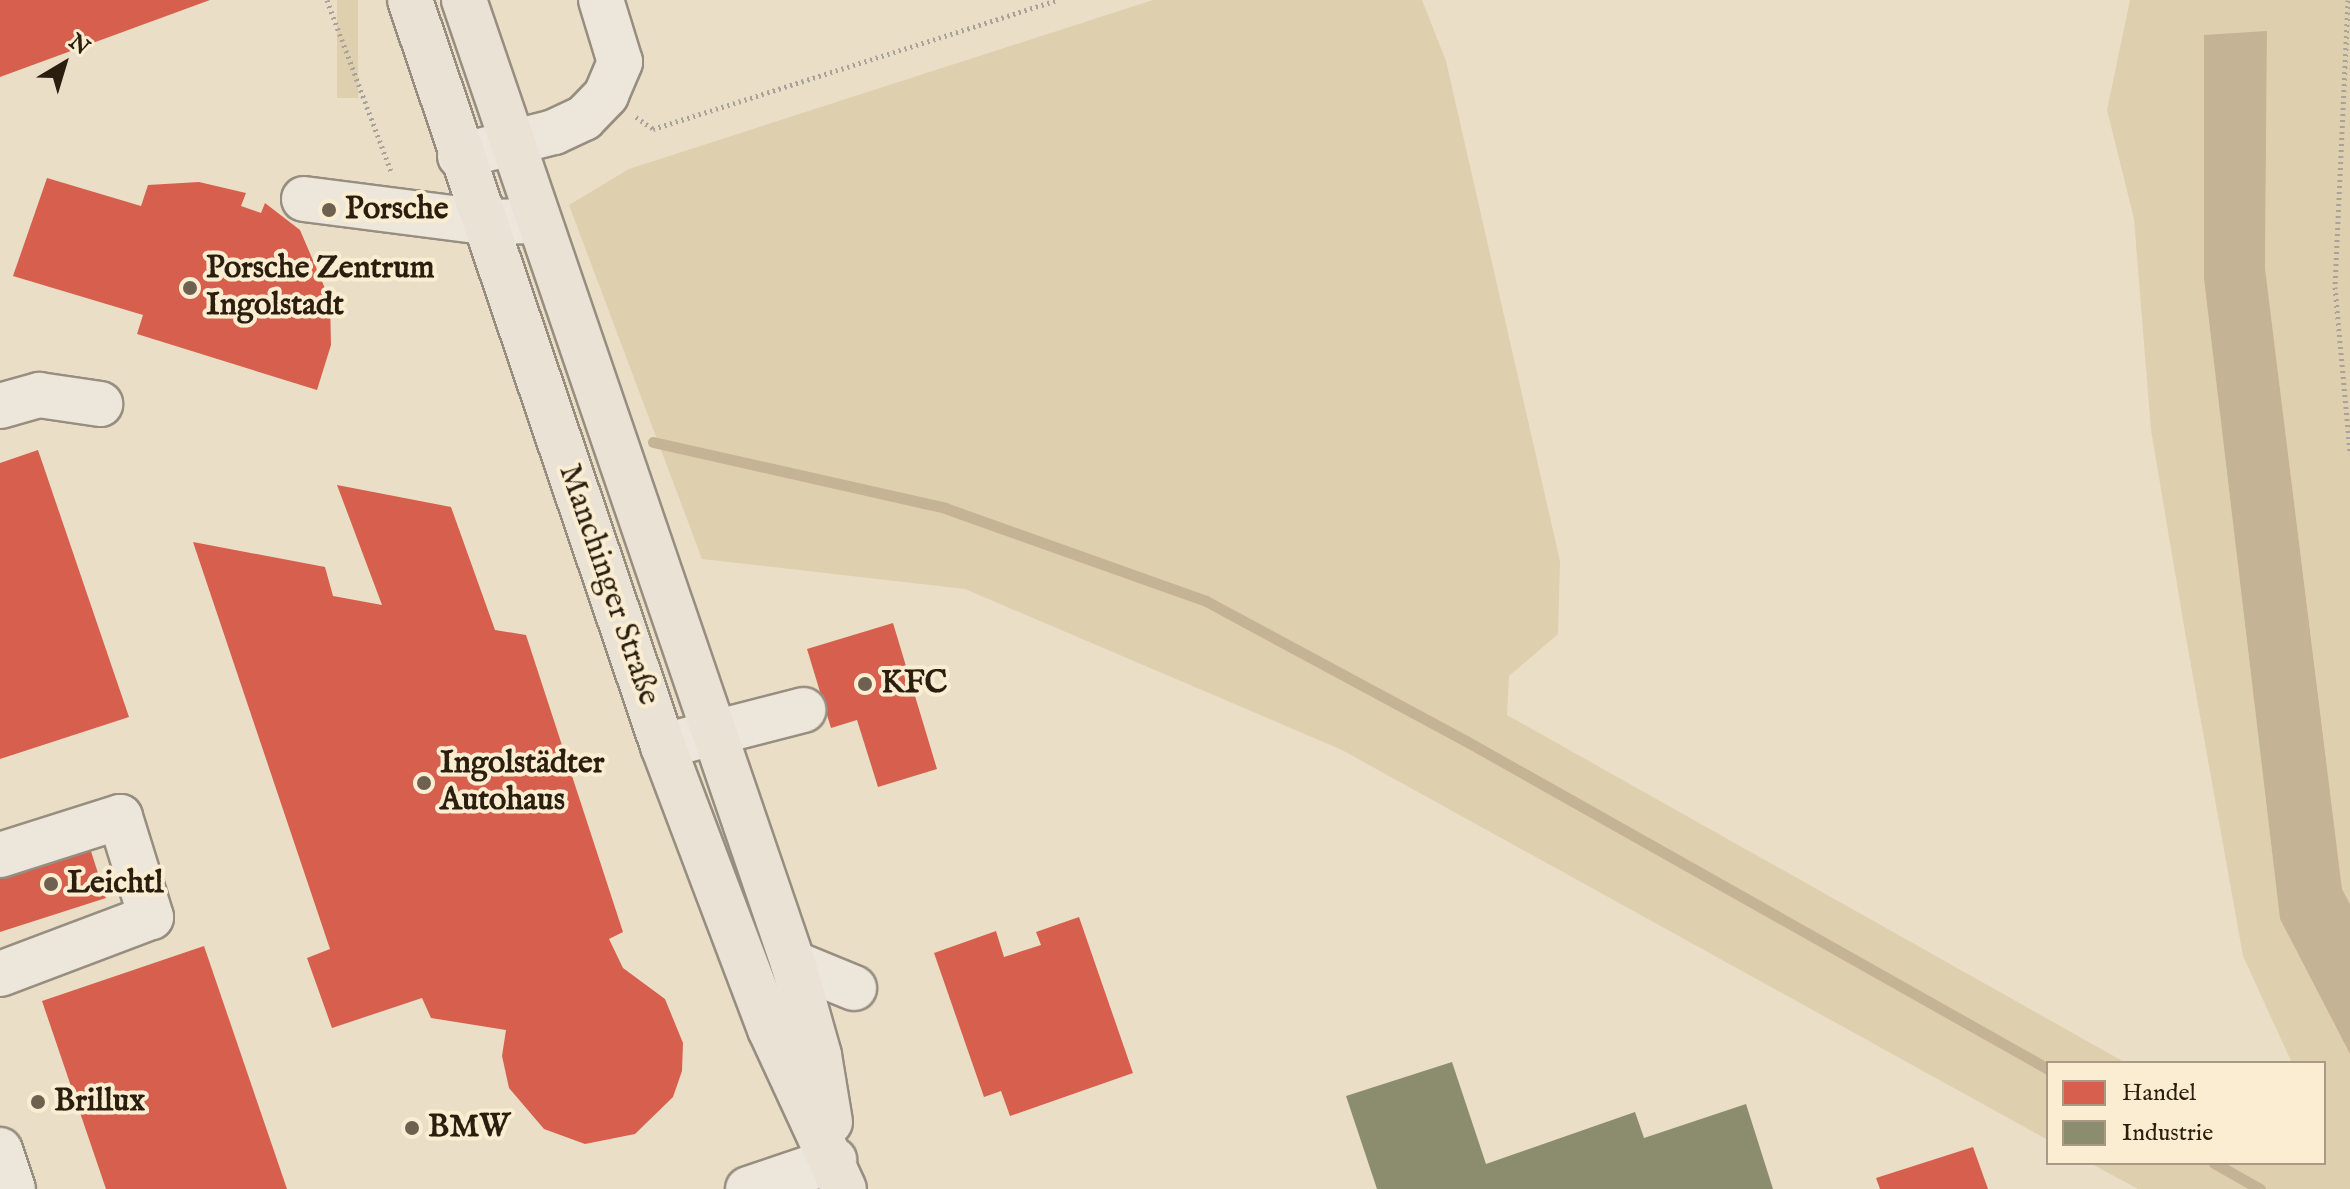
<!DOCTYPE html>
<meta charset="utf-8">
<style>
body{margin:0}
#map{position:relative;width:2350px;height:1189px;overflow:hidden;background:#eadec7;font-family:"IM FELL English",serif}
div>[style]{position:absolute}
.green>*{inset:0;background:#decfaf;transform-origin:0 0}
.water>*{inset:0;background:#c4b395}
.shops>*{inset:0;background:#d6604d}
.industry>*{inset:0;background:#8c8c6e}
.stream>*{height:11px;margin:-5.5px;padding:0 5.5px;transform-origin:5.5px;border-radius:5.5px;background:#c4b395}
.path>*{height:5px;margin-top:-2.5px;transform-origin:0;background:repeating-linear-gradient(90deg,#a8a298 0 2px,transparent 0 6px)}
.roads{filter:drop-shadow(2px 0 #978e80) drop-shadow(-2px 0 #978e80) drop-shadow(0 2px #978e80) drop-shadow(0 -2px #978e80)}
.minor>*{height:44px;margin:-22px;padding:0 22px;transform-origin:22px;border-radius:22px;background:#ede6db}
.major>*{height:44px;margin:-22px;padding:0 22px;transform-origin:22px;border-radius:22px;background:#e9e2d5}
.dots>*{width:22px;height:22px;translate:-50% -50%;box-sizing:border-box;border:4px solid #faedd2;border-radius:50%}
span{translate:-50% -50%;white-space:nowrap;text-align:center;line-height:1.15;-webkit-text-stroke:8px #faedd2;paint-order:stroke}
.poi-label{font-size:32px;color:#2c1e0f;font-weight:700}
.left{translate:0 -50%;text-align:left}
.street-label{font-size:32px;color:#2c1e0f}
.legend{position:absolute;left:2046px;top:1061px;width:280px;height:104px;box-sizing:border-box;background:#faedd2;border:2px solid #a89a84;margin:0;padding:10px 14px;list-style:none;font-size:24px;color:#2c1e0f}
.legend li{display:flex;align-items:center;gap:16px;height:40px}
.legend b{width:40px;border:2px solid #a89a84}
.north{position:absolute;left:24px;top:24px;width:80px;height:80px;-webkit-text-stroke:6px #faedd2;paint-order:stroke;rotate:38deg;font-size:22px;font-weight:700;line-height:32px;text-align:center;color:#2c1e0f}
.north::after{content:'';display:block;margin:auto;width:28px;height:36px;background:#2c1e0f;clip-path:polygon(50% 0,100% 100%,50% 72%,0 100%)}
</style>
<div id="map">
<div class="green">
<div style="left:337px;top:0;width:21px;height:98px"></div>
<div style="clip-path:polygon(1153px 0,1422px 0,1446px 61px,1560px 561px,1558px 634px,1509px 676px,1507px 715px,2126px 1063px,2048px 1063px,2048px 1140px,1342px 750px,965px 589px,702px 559px,569px 205px,629px 169px)"></div>
<div style="clip-path:polygon(2130px 0,2350px 0,2350px 904px,2342px 889px,2265px 268px,2267px 31px,2204px 279px,2280px 919px,2350px 1054px,2350px 1189px,2138px 1189px,2090px 1163px,2324px 1163px,2324px 1063px,2292px 1063px,2243px 956px,2185px 632px,2151px 430px,2134px 219px,2107px 110px)"></div>
</div>
<div class="water">
<div style="clip-path:polygon(2267px 31px,2265px 268px,2342px 889px,2350px 904px,2350px 1054px,2280px 919px,2204px 279px,2204px 35px)"></div>
</div>
<div class="shops">
<div style="clip-path:polygon(0 0,210px 0,0 77px)"></div>
<div style="clip-path:polygon(47px 178px,141px 206px,148px 185px,199px 182px,246px 193px,241px 206px,261px 213px,265px 203px,300px 230px,330px 300px,331px 345px,317px 390px,137px 334px,143px 315px,13px 276px)"></div>
<div style="clip-path:polygon(38px 450px,129px 717px,0 759px,0 463px)"></div>
<div style="clip-path:polygon(337px 485px,451px 507px,495px 630px,526px 635px,623px 932px,609px 939px,623px 968px,665px 999px,683px 1043px,682px 1071px,673px 1097px,635px 1134px,585px 1144px,544px 1129px,509px 1088px,502px 1056px,506px 1030px,431px 1018px,422px 998px,332px 1028px,307px 958px,330px 949px,193px 542px,325px 567px,333px 596px,382px 605px)"></div>
<div style="clip-path:polygon(893px 623px,937px 769px,878px 787px,857px 720px,831px 728px,807px 649px)"></div>
<div style="clip-path:polygon(88px 842px,106px 898px,0 932px,0 870px)"></div>
<div style="clip-path:polygon(1079px 917px,1133px 1073px,1010px 1116px,1001px 1091px,984px 1097px,934px 953px,996px 931px,1004px 957px,1041px 945px,1036px 932px)"></div>
<div style="clip-path:polygon(204px 946px,287px 1189px,106px 1189px,42px 1001px)"></div>
<div style="clip-path:polygon(1973px 1147px,1988px 1189px,1880px 1189px,1876px 1178px)"></div>
</div>
<div class="industry">
<div style="clip-path:polygon(1452px 1062px,1486px 1164px,1635px 1112px,1644px 1138px,1746px 1104px,1773px 1189px,1377px 1189px,1346px 1096px)"></div>
</div>
<div class="stream">
<div style="left:653px;top:442px;width:299px;rotate:12.7deg"></div>
<div style="left:945px;top:508px;width:277px;rotate:19.6deg"></div>
<div style="left:1206px;top:601px;width:295px;rotate:28.3deg"></div>
<div style="left:1466px;top:741px;width:668px;rotate:29.4deg"></div>
<div style="left:2214px;top:1163px;width:53px;rotate:29.5deg"></div>
</div>
<div class="path">
<div style="left:327px;top:0;width:183px;rotate:69.5deg"></div>
<div style="left:2348px;top:0;width:287px;rotate:92.6deg"></div>
<div style="left:2335px;top:287px;width:167px;rotate:84.8deg"></div>
<div style="left:636px;top:117px;width:21px;rotate:35deg"></div>
<div style="left:653px;top:129px;width:425px;rotate:-17.7deg"></div>
</div>
<div class="roads">
<div class="minor">
<div style="left:460px;top:156px;width:97px;rotate:-14.3deg"></div>
<div style="left:554px;top:132px;width:33px;rotate:-25deg"></div>
<div style="left:584px;top:118px;width:32px;rotate:-46deg"></div>
<div style="left:606px;top:95px;width:36px;rotate:-67deg"></div>
<div style="left:620px;top:62px;width:65px;rotate:-107deg"></div>
<div style="left:304px;top:199px;width:181px;rotate:7.3deg"></div>
<div style="left:484px;top:222px;width:53px;rotate:-1.1deg"></div>
<div style="left:0;top:406px;width:41px;rotate:-15.8deg"></div>
<div style="left:39px;top:395px;width:62px;rotate:8.4deg"></div>
<div style="left:663px;top:746px;width:145px;rotate:-14.4deg"></div>
<div style="left:0;top:855px;width:126px;rotate:-17.6deg"></div>
<div style="left:120px;top:817px;width:105px;rotate:72.8deg"></div>
<div style="left:151px;top:917px;width:161px;rotate:159.3deg"></div>
<div style="left:793px;top:963px;width:66px;rotate:22.3deg"></div>
<div style="left:0;top:1150px;width:41px;rotate:71.6deg"></div>
<div style="left:748px;top:1189px;width:91px;rotate:-18.6deg"></div>
</div>
<div class="major">
<div style="left:410px;top:0;width:788px;rotate:71.27deg"></div>
<div style="left:663px;top:746px;width:303px;rotate:69.3deg"></div>
<div style="left:770px;top:1029px;width:176px;rotate:65.2deg"></div>
<div style="left:464px;top:0;width:1018px;rotate:71.14deg"></div>
<div style="left:793px;top:963px;width:96px;rotate:74.2deg"></div>
<div style="left:819px;top:1055px;width:68px;rotate:80.7deg"></div>
</div>
</div>
<div class="dots">
<div style="left:329px;top:210px;background:#6e614f"></div>
<div style="left:190px;top:288px;background:#6e614f"></div>
<div style="left:865px;top:684px;background:#6e614f"></div>
<div style="left:424px;top:783px;background:#6e614f"></div>
<div style="left:51px;top:884px;background:#6e614f"></div>
<div style="left:38px;top:1102px;background:#6e614f"></div>
<div style="left:412px;top:1128px;background:#6e614f"></div>
</div>
<div class="poi-label">
<span class="left" style="left:345px;top:210px">Porsche</span>
<span class="left" style="left:206px;top:288px">Porsche Zentrum<br>Ingolstadt</span>
<span class="left" style="left:881px;top:684px">KFC</span>
<span class="left" style="left:440px;top:783px">Ingolstädter<br>Autohaus</span>
<span class="left" style="left:67px;top:884px">Leichtl</span>
<span class="left" style="left:54px;top:1102px">Brillux</span>
<span class="left" style="left:428px;top:1128px">BMW</span>
</div>
<div class="street-label">
<span style="left:608px;top:585px;rotate:71deg">Manchinger Straße</span>
</div>
<ul class="legend">
<li><b style="height:22px;background:#d6604d"></b>Handel</li>
<li><b style="height:22px;background:#8c8c6e"></b>Industrie</li>
</ul>
<div class="north">N</div>
</div>
